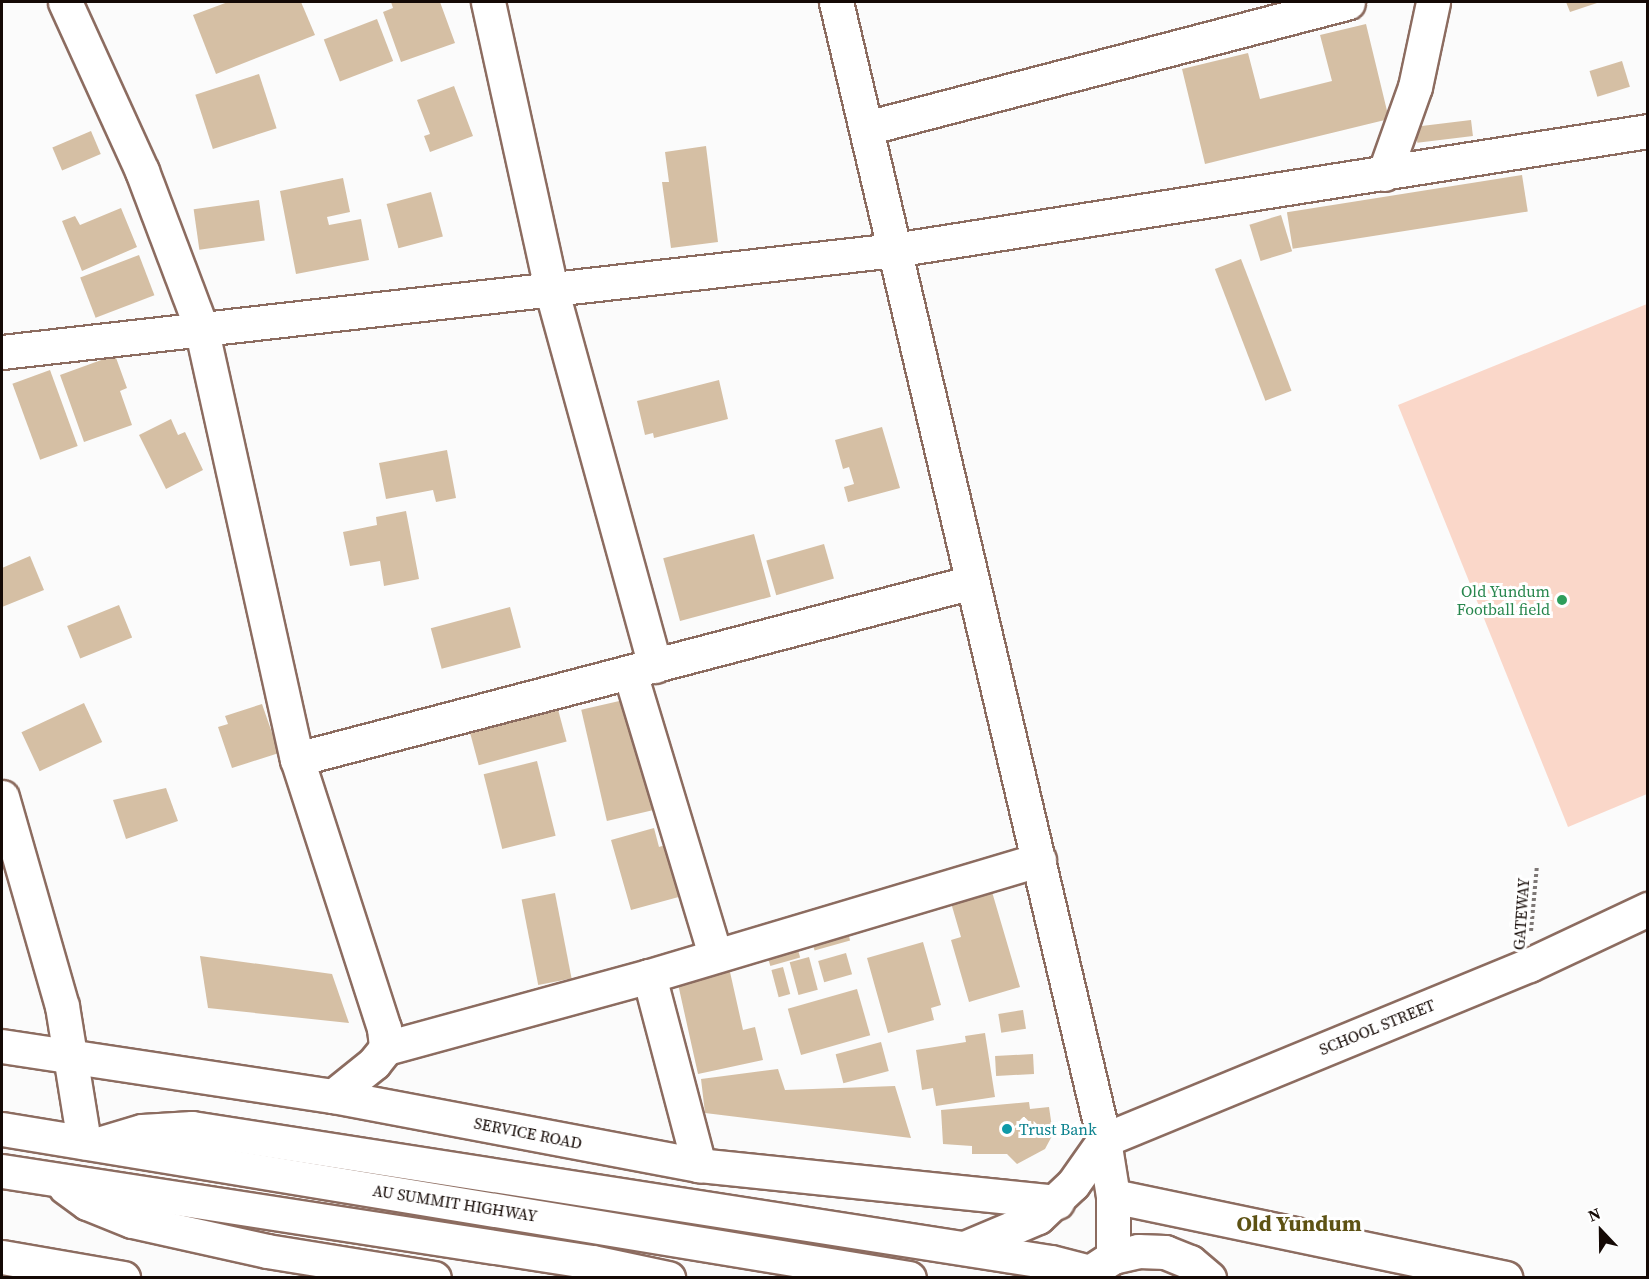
<!DOCTYPE html>
<style>
body{margin:0}
#map{position:relative;width:1649px;height:1279px;overflow:hidden;background:#fbfbfb;font-family:"Source Serif 4",serif}
div>[style]{position:absolute}
.green>*{inset:0;background:#fad7c9}
.building>*{inset:0;background:#d5bfa4;transform-origin:0 0}
.path>*{height:4px;margin-top:-2px;transform-origin:0;background:repeating-linear-gradient(90deg,#7d7775 0 3px,transparent 0 6px)}
.roads{filter:drop-shadow(2px 0 #8c6c60) drop-shadow(-2px 0 #8c6c60) drop-shadow(0 2px #8c6c60) drop-shadow(0 -2px #8c6c60)}
.minor>*{height:33px;margin:-16.5px;padding:0 16.5px;transform-origin:16.5px;border-radius:16.5px;background:#fff}
.major>*{height:33px;margin:-16.5px;padding:0 16.5px;transform-origin:16.5px;border-radius:16.5px;background:#fff}
.dots>*{width:16px;height:16px;translate:-50% -50%;box-sizing:border-box;border:3px solid #fff;border-radius:50%}
span{translate:-50% -50%;white-space:nowrap;text-align:center;line-height:1.15;-webkit-text-stroke:6px #fff;paint-order:stroke}
.leisure-label{font-size:16px;color:#27864d}
.right{translate:-100% -50%;text-align:right}
.street-label{font-size:16px;color:#140905}
.culture-label{font-size:16px;color:#0d838f}
.left{translate:0 -50%;text-align:left}
.district-label{font-size:22px;color:#5d5214;font-weight:700}
.frame{position:absolute;inset:0;border:3px solid #140905;pointer-events:none}
.north{position:absolute;left:1571px;top:1201px;width:60px;height:60px;-webkit-text-stroke:4px #fff;paint-order:stroke;rotate:338deg;font-size:16px;font-weight:700;line-height:24px;text-align:center;color:#140905}
.north::after{content:'';display:block;margin:auto;width:21px;height:27px;background:#140905;clip-path:polygon(50% 0,100% 100%,50% 72%,0 100%)}
</style>
<div id="map">
<div class="green">
<div style="clip-path:polygon(1647px 304px,1647px 794px,1568px 827px,1398px 405px)"></div>
</div>
<div class="building">
<div style="clip-path:polygon(228px 2px,301px 2px,315px 35px,216px 74px,193px 15px)"></div>
<div style="clip-path:polygon(391px 2px,440px 2px,455px 43px,401px 62px,383px 12px,393px 8px)"></div>
<div style="clip-path:polygon(1566px 2px,1600px 2px,1570px 12px)"></div>
<div style="left:377px;top:19px;width:45px;height:57px;rotate:69deg"></div>
<div style="clip-path:polygon(1366px 24px,1389px 119px,1205px 164px,1182px 69px,1248px 53px,1260px 99px,1332px 81px,1320px 35px)"></div>
<div style="left:1622px;top:61px;width:27px;height:34px;rotate:73deg"></div>
<div style="left:259px;top:74px;width:57px;height:67px;rotate:72deg"></div>
<div style="clip-path:polygon(454px 86px,473px 136px,430px 152px,424px 136px,430px 134px,417px 100px)"></div>
<div style="left:1471px;top:120px;width:16px;height:56px;rotate:83deg"></div>
<div style="left:91px;top:131px;width:25px;height:42px;rotate:67deg"></div>
<div style="clip-path:polygon(706px 146px,718px 242px,671px 248px,662px 182px,669px 182px,665px 152px)"></div>
<div style="left:1522px;top:175px;width:37px;height:238px;rotate:81deg"></div>
<div style="clip-path:polygon(343px 178px,350px 212px,327px 217px,329px 225px,361px 219px,369px 260px,296px 274px,280px 191px)"></div>
<div style="left:431px;top:192px;width:46px;height:46px;rotate:75deg"></div>
<div style="left:259px;top:200px;width:41px;height:66px;rotate:82deg"></div>
<div style="clip-path:polygon(121px 208px,137px 247px,82px 271px,62px 221px,75px 216px,80px 225px)"></div>
<div style="left:1281px;top:215px;width:38px;height:33px;rotate:73deg"></div>
<div style="left:139px;top:255px;width:43px;height:63px;rotate:69deg"></div>
<div style="left:1241px;top:259px;width:141px;height:28px;rotate:69deg"></div>
<div style="clip-path:polygon(115px 355px,127px 388px,120px 391px,132px 425px,84px 442px,60px 375px)"></div>
<div style="left:50px;top:370px;width:81px;height:40px;rotate:70deg"></div>
<div style="clip-path:polygon(719px 380px,728px 419px,654px 438px,653px 433px,645px 435px,637px 401px)"></div>
<div style="clip-path:polygon(171px 419px,178px 435px,185px 432px,203px 470px,166px 489px,139px 435px)"></div>
<div style="clip-path:polygon(882px 427px,900px 488px,848px 502px,844px 487px,854px 484px,849px 467px,843px 469px,835px 440px)"></div>
<div style="clip-path:polygon(447px 450px,456px 498px,436px 502px,433px 490px,386px 499px,379px 463px)"></div>
<div style="clip-path:polygon(406px 511px,419px 579px,384px 586px,380px 561px,350px 566px,343px 532px,377px 525px,376px 517px)"></div>
<div style="left:754px;top:534px;width:65px;height:94px;rotate:75deg"></div>
<div style="left:824px;top:544px;width:36px;height:60px;rotate:74deg"></div>
<div style="clip-path:polygon(30px 556px,44px 590px,2px 607px,2px 568px)"></div>
<div style="left:119px;top:605px;width:35px;height:56px;rotate:68deg"></div>
<div style="left:510px;top:607px;width:42px;height:82px;rotate:75deg"></div>
<div style="left:628px;top:699px;width:114px;height:48px;rotate:77deg"></div>
<div style="left:556px;top:702px;width:41px;height:91px;rotate:75deg"></div>
<div style="left:84px;top:703px;width:43px;height:69px;rotate:65deg"></div>
<div style="clip-path:polygon(262px 704px,279px 753px,232px 768px,218px 727px,228px 724px,225px 716px)"></div>
<div style="left:537px;top:761px;width:77px;height:55px;rotate:76deg"></div>
<div style="clip-path:polygon(166px 788px,178px 821px,126px 839px,113px 800px)"></div>
<div style="clip-path:polygon(654px 828px,659px 847px,671px 843px,686px 895px,631px 910px,611px 840px)"></div>
<div style="clip-path:polygon(990px 885px,1020px 987px,969px 1002px,951px 940px,961px 937px,949px 896px)"></div>
<div style="left:555px;top:893px;width:87px;height:34px;rotate:79deg"></div>
<div style="left:846px;top:926px;width:15px;height:37px;rotate:74deg"></div>
<div style="clip-path:polygon(923px 942px,941px 1005px,931px 1008px,934px 1020px,888px 1033px,867px 958px)"></div>
<div style="left:796px;top:943px;width:15px;height:31px;rotate:74deg"></div>
<div style="left:846px;top:953px;width:22px;height:29px;rotate:74deg"></div>
<div style="clip-path:polygon(200px 956px,332px 974px,349px 1023px,208px 1008px)"></div>
<div style="left:809px;top:957px;width:34px;height:20px;rotate:75deg"></div>
<div style="clip-path:polygon(728px 963px,743px 1030px,755px 1027px,763px 1060px,698px 1074px,676px 975px)"></div>
<div style="left:783px;top:967px;width:28px;height:12px;rotate:75deg"></div>
<div style="left:857px;top:989px;width:48px;height:72px;rotate:74deg"></div>
<div style="left:1023px;top:1010px;width:19px;height:25px;rotate:81deg"></div>
<div style="clip-path:polygon(985px 1033px,995px 1097px,936px 1106px,933px 1088px,922px 1090px,916px 1050px,966px 1042px,965px 1036px)"></div>
<div style="left:881px;top:1042px;width:30px;height:47px;rotate:75deg"></div>
<div style="left:1033px;top:1054px;width:20px;height:38px;rotate:87deg"></div>
<div style="clip-path:polygon(778px 1069px,785px 1090px,895px 1086px,911px 1138px,705px 1113px,701px 1079px)"></div>
<div style="clip-path:polygon(1029px 1102px,1030px 1109px,1049px 1107px,1053px 1134px,1045px 1149px,1017px 1164px,1007px 1154px,972px 1154px,972px 1146px,943px 1144px,941px 1110px)"></div>
</div>
<div class="path">
<div style="left:1531px;top:931px;width:66px;rotate:-84.8deg"></div>
</div>
<div class="roads">
<div class="minor">
<div style="left:65px;top:2px;width:186px;rotate:65.5deg"></div>
<div style="left:142px;top:171px;width:167px;rotate:69.3deg"></div>
<div style="left:201px;top:327px;width:443px;rotate:77.5deg"></div>
<div style="left:297px;top:759px;width:283px;rotate:72.1deg"></div>
<div style="left:384px;top:1028px;width:20px;rotate:84deg"></div>
<div style="left:488px;top:2px;width:297px;rotate:77.6deg"></div>
<div style="left:552px;top:292px;width:388px;rotate:74.6deg"></div>
<div style="left:836px;top:2px;width:1169px;rotate:76.75deg"></div>
<div style="left:1104px;top:1140px;width:57px;rotate:80.9deg"></div>
<div style="left:1113px;top:1196px;width:61px;rotate:90deg"></div>
<div style="left:866px;top:128px;width:498px;rotate:-14.6deg"></div>
<div style="left:1384px;top:174px;width:92px;rotate:-70.4deg"></div>
<div style="left:1415px;top:87px;width:87px;rotate:-78deg"></div>
<div style="left:2px;top:352px;width:898px;rotate:-6.52deg"></div>
<div style="left:894px;top:250px;width:763px;rotate:-8.97deg"></div>
<div style="left:630px;top:673px;width:294px;rotate:73.2deg"></div>
<div style="left:297px;top:759px;width:698px;rotate:-14.69deg"></div>
<div style="left:2px;top:797px;width:217px;rotate:74deg"></div>
<div style="left:62px;top:1006px;width:138px;rotate:80.8deg"></div>
<div style="left:649px;top:976px;width:196px;rotate:75.2deg"></div>
<div style="left:2px;top:1046px;width:335px;rotate:8.6deg"></div>
<div style="left:333px;top:1096px;width:372px;rotate:10.7deg"></div>
<div style="left:699px;top:1165px;width:360px;rotate:5.9deg"></div>
<div style="left:333px;top:1096px;width:53px;rotate:-38.8deg"></div>
<div style="left:374px;top:1063px;width:19px;rotate:-51deg"></div>
<div style="left:386px;top:1048px;width:273px;rotate:-15.3deg"></div>
<div style="left:649px;top:976px;width:407px;rotate:-16.6deg"></div>
<div style="left:1104px;top:1140px;width:460px;rotate:-22.4deg"></div>
<div style="left:1529px;top:965px;width:132px;rotate:-25.2deg"></div>
<div style="left:1113px;top:1196px;width:401px;rotate:11.8deg"></div>
<div style="left:2px;top:1257px;width:123px;rotate:9.8deg"></div>
<div style="left:1096px;top:1268px;width:20px;rotate:-33deg"></div>
<div style="left:1113px;top:1257px;width:26px;rotate:-13deg"></div>
<div style="left:1138px;top:1251px;width:27px;rotate:2deg"></div>
<div style="left:1165px;top:1252px;width:27px;rotate:22deg"></div>
<div style="left:1190px;top:1262px;width:25px;rotate:40deg"></div>
</div>
<div class="major">
<div style="left:2px;top:1129px;width:919px;rotate:9.33deg"></div>
<div style="left:98px;top:1144px;width:46px;rotate:-16.5deg"></div>
<div style="left:142px;top:1131px;width:50px;rotate:-3.4deg"></div>
<div style="left:192px;top:1128px;width:869px;rotate:8.87deg"></div>
<div style="left:1051px;top:1262px;width:40px;rotate:14.4deg"></div>
<div style="left:2px;top:1171px;width:597px;rotate:8.77deg"></div>
<div style="left:592px;top:1262px;width:78px;rotate:11.9deg"></div>
<div style="left:65px;top:1187px;width:27px;rotate:36deg"></div>
<div style="left:87px;top:1203px;width:48px;rotate:21.8deg"></div>
<div style="left:132px;top:1221px;width:138px;rotate:12.5deg"></div>
<div style="left:267px;top:1251px;width:169px;rotate:9.2deg"></div>
<div style="left:967px;top:1247px;width:77px;rotate:-22.9deg"></div>
<div style="left:1038px;top:1217px;width:48px;rotate:-43.3deg"></div>
<div style="left:1073px;top:1184px;width:54px;rotate:-54.8deg"></div>
</div>
</div>
<div class="dots">
<div style="left:1562px;top:600px;background:#2e9e5b"></div>
<div style="left:1007px;top:1129px;background:#0f9aa8"></div>
</div>
<div class="leisure-label">
<span class="right" style="left:1550px;top:600px">Old Yundum<br>Football field</span>
</div>
<div class="street-label">
<span style="left:1521px;top:914px;rotate:-86deg">GATEWAY</span>
<span style="left:1377px;top:1027px;rotate:-22deg">SCHOOL STREET</span>
<span style="left:528px;top:1133px;rotate:11deg">SERVICE ROAD</span>
<span style="left:455px;top:1203px;rotate:9deg">AU SUMMIT HIGHWAY</span>
</div>
<div class="culture-label">
<span class="left" style="left:1019px;top:1129px">Trust Bank</span>
</div>
<div class="district-label">
<span style="left:1299px;top:1224px">Old Yundum</span>
</div>
<div class="frame"></div>
<div class="north">N</div>
</div>
